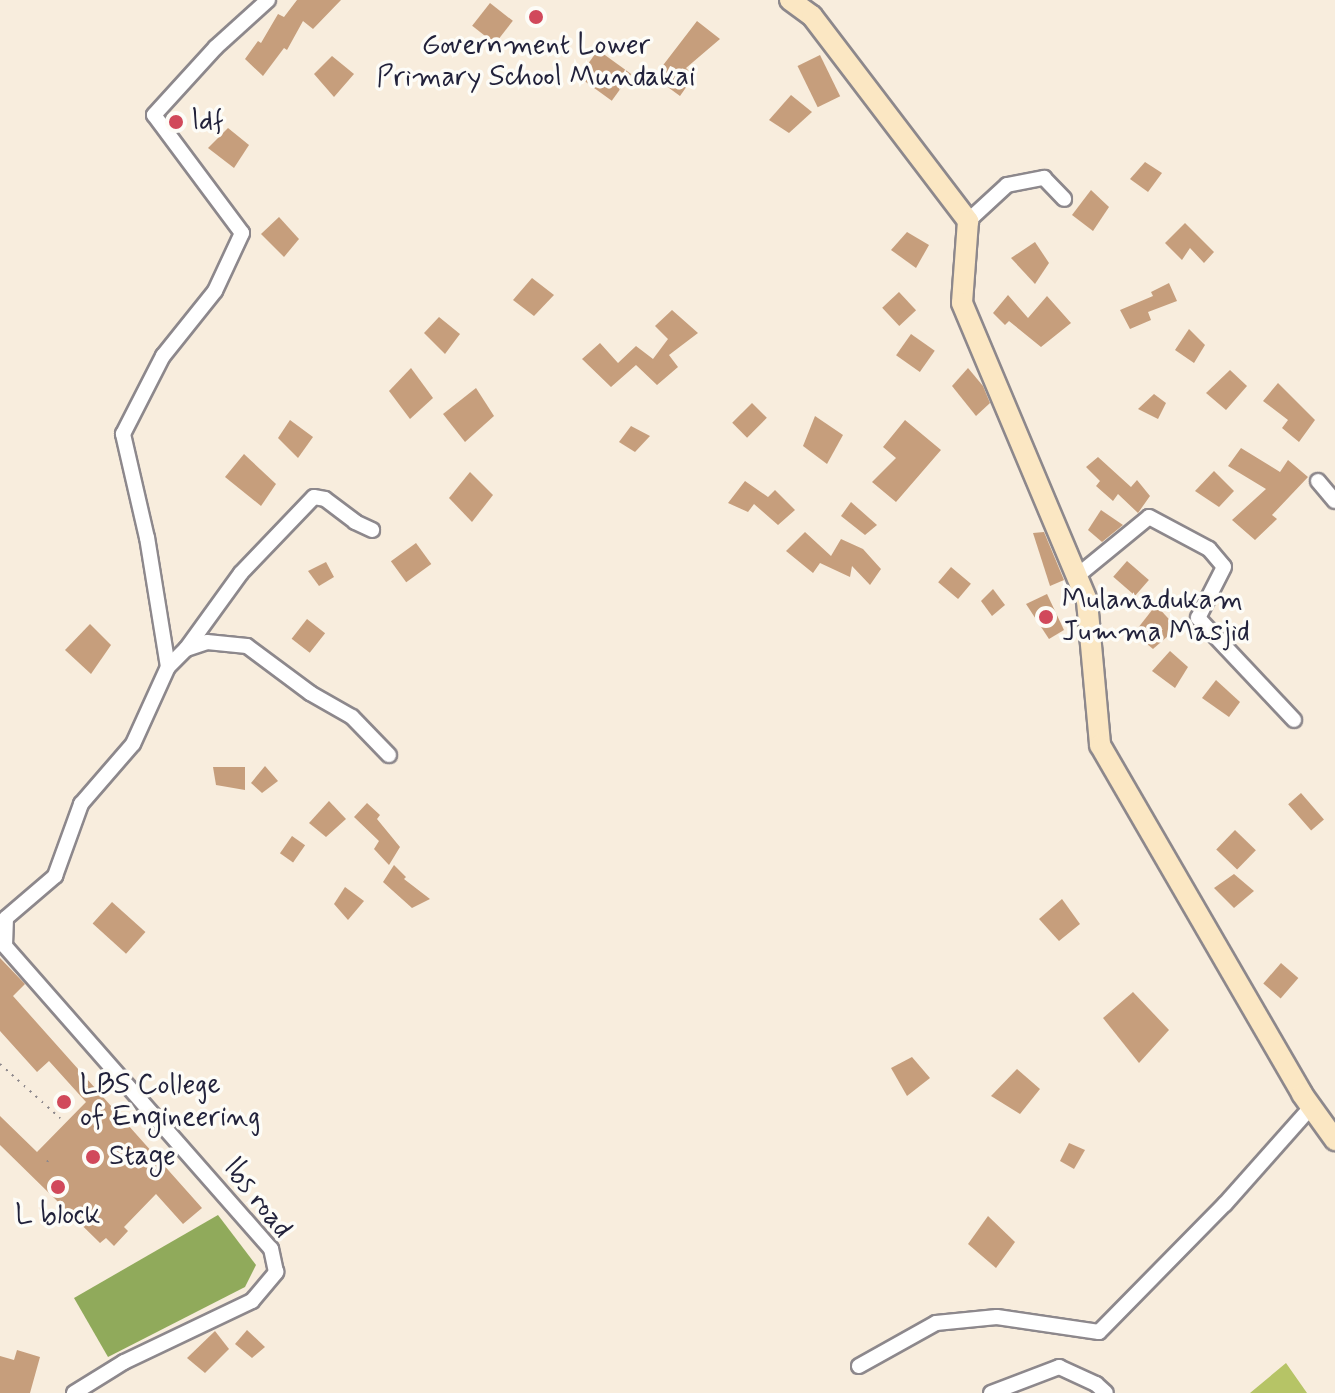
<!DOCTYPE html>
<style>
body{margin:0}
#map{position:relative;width:1335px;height:1393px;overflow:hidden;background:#f8eddd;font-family:Mynerve,sans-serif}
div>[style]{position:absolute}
.green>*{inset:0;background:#b6c466}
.forest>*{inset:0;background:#90aa5b}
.building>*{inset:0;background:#c69e7c;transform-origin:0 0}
.path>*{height:2px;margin-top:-1px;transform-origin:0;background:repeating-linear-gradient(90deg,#8d888c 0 2px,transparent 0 8px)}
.roads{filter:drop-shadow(2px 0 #8d888c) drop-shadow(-2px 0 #8d888c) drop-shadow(0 2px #8d888c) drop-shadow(0 -2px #8d888c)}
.minor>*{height:14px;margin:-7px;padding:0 7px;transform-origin:7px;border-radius:7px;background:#fff}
.secondary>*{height:20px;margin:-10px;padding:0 10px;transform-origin:10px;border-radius:10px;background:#fbe7c3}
.dots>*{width:22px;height:22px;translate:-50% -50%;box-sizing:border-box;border:4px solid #fdfcf7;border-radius:50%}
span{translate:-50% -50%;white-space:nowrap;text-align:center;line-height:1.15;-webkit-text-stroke:7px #fdfcf7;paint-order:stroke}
.poi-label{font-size:28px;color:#22223b}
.left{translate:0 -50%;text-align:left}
.street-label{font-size:28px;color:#22223b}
</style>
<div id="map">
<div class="green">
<div style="clip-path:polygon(1286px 1363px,1307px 1393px,1249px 1393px,1250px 1393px)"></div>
</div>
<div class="forest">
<div style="clip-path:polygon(218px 1215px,256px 1265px,245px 1287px,108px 1357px,74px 1298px)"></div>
</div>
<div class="building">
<div style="clip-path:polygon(297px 0,341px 0,313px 29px,303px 21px,287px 50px,284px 48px,263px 76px,245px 59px,258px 41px,261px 43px,278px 14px,284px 17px)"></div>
<div style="left:490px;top:3px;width:29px;height:29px;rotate:38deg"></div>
<div style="clip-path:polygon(697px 21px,720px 39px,686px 68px,694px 76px,680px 96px,654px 77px)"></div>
<div style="left:598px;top:50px;width:41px;height:33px;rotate:36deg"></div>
<div style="left:820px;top:55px;width:46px;height:25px;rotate:64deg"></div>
<div style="clip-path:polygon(332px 56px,354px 74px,334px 97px,314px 74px)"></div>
<div style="clip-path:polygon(791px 95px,812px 112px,789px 133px,769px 120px)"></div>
<div style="clip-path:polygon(228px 128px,249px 145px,234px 168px,208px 148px)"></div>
<div style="clip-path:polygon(1145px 162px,1162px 173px,1148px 192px,1130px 179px)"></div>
<div style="clip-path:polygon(1091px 190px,1109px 207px,1093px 231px,1072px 215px)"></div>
<div style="clip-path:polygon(279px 217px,299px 239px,284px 257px,261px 234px)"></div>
<div style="clip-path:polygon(1185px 223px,1214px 252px,1204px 263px,1190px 248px,1182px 260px,1165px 243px)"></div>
<div style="clip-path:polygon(907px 232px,929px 245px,916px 268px,891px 250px)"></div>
<div style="clip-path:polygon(1035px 242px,1049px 263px,1035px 284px,1011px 258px)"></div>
<div style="clip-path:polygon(532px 278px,554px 295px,534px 316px,513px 300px)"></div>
<div style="clip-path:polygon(1169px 283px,1177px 301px,1148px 312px,1151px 320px,1130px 329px,1120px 310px,1153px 296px,1151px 292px)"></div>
<div style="left:899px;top:292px;width:25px;height:23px;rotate:47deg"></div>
<div style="clip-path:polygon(1008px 295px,1028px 318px,1047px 296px,1071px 323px,1041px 347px,1009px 321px,1005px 325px,993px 313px)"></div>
<div style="clip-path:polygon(672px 310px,698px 333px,669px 355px,678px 367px,657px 385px,636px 365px,611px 387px,582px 359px,600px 343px,618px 363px,636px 346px,653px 359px,668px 339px,655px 326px)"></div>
<div style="clip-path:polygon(439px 317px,460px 334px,445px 354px,424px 333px)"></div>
<div style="clip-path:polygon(1189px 329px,1205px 345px,1194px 363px,1175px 350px)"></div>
<div style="left:911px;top:334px;width:29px;height:26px;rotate:35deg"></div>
<div style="clip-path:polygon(411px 368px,433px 398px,410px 419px,389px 391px)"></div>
<div style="clip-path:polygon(968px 368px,983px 386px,990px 403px,976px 416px,952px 386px)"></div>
<div style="clip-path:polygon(1230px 370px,1247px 386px,1226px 410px,1206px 393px)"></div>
<div style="clip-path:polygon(1278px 383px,1315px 420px,1299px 442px,1282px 428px,1288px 420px,1263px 401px)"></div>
<div style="clip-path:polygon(476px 388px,494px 416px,465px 442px,443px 414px)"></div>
<div style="clip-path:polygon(1154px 394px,1166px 403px,1158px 419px,1138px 409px)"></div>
<div style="left:752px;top:403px;width:21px;height:28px;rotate:45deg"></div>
<div style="clip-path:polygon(815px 416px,843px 435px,827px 464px,803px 446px)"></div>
<div style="clip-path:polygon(290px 420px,313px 437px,298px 458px,278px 438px)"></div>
<div style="clip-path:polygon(905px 420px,941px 450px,896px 502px,872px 482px,896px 458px,883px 447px)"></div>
<div style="clip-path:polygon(631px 426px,650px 436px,635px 452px,619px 442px)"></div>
<div style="clip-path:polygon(1241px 448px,1280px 472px,1288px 460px,1308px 477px,1272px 515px,1277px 519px,1255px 540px,1232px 520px,1266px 489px,1228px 466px)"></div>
<div style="clip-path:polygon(244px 454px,276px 484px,261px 506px,225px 477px)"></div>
<div style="clip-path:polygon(1098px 457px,1131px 487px,1137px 480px,1150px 496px,1138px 513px,1118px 494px,1113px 501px,1096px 486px,1100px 481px,1086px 467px)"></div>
<div style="clip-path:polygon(1214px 471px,1234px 491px,1219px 507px,1195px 491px)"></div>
<div style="clip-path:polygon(470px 472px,493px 495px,472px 522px,449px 498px)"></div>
<div style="clip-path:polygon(745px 481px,768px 497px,775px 490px,795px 510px,778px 525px,754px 504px,748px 512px,728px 503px)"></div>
<div style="clip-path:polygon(851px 502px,877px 525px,865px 535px,841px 516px)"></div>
<div style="clip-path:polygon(1101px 510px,1123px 525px,1102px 542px,1088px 530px)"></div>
<div style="clip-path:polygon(805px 532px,831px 556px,841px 539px,863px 549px,881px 569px,870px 585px,852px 566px,850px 577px,820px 563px,813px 573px,786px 551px)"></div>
<div style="clip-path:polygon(1044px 532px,1064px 580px,1050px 586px,1033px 533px)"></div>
<div style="left:416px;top:543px;width:26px;height:31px;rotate:54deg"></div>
<div style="left:1127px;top:561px;width:29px;height:21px;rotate:41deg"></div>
<div style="clip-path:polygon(326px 562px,334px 577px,319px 586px,308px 571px)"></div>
<div style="left:951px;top:567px;width:26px;height:20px;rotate:40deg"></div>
<div style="clip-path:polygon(993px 589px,1005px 605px,992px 616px,981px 601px)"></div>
<div style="clip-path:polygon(1047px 594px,1064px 630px,1049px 639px,1026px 604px)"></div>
<div style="clip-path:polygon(1156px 605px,1177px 628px,1153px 649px,1134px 633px)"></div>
<div style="left:307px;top:619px;width:23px;height:25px;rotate:38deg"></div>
<div style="clip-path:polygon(90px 624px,111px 645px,91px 674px,65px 650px)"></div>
<div style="clip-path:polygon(1170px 651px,1188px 667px,1175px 688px,1152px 671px)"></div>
<div style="clip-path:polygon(1216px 680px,1240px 702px,1229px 717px,1202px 698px)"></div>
<div style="clip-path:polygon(265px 766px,278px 781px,262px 793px,251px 783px)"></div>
<div style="clip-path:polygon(213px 767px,245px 767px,245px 790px,216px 785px)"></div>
<div style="left:1301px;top:793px;width:35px;height:17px;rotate:49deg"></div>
<div style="clip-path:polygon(329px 801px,346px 819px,326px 837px,309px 823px)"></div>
<div style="clip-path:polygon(367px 803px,380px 815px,377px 819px,400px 847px,389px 865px,374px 849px,379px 841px,354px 817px)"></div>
<div style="left:1235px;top:830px;width:29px;height:27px;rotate:44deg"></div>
<div style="left:292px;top:836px;width:16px;height:21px;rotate:35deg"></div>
<div style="clip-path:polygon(394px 865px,406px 877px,404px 879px,430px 899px,412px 908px,383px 882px)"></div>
<div style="clip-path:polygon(1234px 874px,1254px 891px,1234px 908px,1214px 888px)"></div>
<div style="clip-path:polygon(345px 887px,364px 901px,348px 920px,334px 904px)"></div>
<div style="clip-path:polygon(1062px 899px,1080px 924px,1059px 941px,1039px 919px)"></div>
<div style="left:112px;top:902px;width:45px;height:29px;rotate:42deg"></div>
<div style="clip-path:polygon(0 958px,25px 984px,13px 996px,202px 1208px,183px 1224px,156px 1194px,124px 1227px,128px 1231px,114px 1246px,106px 1238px,100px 1243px,0 1145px,0 1116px,37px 1152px,86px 1102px,49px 1061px,37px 1072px,0 1031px)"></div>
<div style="left:1281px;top:963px;width:23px;height:27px;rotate:41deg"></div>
<div style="clip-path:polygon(1133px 992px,1169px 1030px,1139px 1063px,1103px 1018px)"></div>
<div style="clip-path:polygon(912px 1057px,930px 1078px,907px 1096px,891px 1068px)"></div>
<div style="clip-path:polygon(1017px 1069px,1040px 1089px,1020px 1114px,991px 1096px)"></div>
<div style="clip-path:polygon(1069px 1143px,1085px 1150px,1074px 1169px,1060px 1161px)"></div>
<div style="clip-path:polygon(988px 1216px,1015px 1242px,996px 1268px,968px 1244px)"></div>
<div style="clip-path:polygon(247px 1330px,265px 1347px,252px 1358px,235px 1344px)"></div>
<div style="clip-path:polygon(215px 1331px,229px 1349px,205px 1373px,187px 1358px)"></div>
<div style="clip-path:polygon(17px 1350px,40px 1357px,30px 1393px,0 1393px,0 1356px,14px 1360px)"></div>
</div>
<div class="path">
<div style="left:0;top:1064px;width:81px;rotate:42deg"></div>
<div style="left:47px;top:1162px;width:6px;rotate:-51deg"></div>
</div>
<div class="roads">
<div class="minor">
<div style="left:968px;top:221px;width:53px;rotate:-42.7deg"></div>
<div style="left:1007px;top:185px;width:38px;rotate:-11deg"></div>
<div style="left:1044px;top:178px;width:29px;rotate:46deg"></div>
<div style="left:1318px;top:481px;width:26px;rotate:50deg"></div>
<div style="left:1077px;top:576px;width:93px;rotate:-39.3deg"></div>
<div style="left:1149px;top:517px;width:68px;rotate:28.1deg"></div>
<div style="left:1209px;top:549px;width:23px;rotate:50deg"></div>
<div style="left:1224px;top:567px;width:57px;rotate:117deg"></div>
<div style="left:1198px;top:618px;width:140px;rotate:46.7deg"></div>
<div style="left:186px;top:649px;width:94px;rotate:-54.1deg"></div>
<div style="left:241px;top:573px;width:105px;rotate:-46.2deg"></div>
<div style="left:314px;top:497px;width:11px;rotate:10deg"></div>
<div style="left:325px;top:499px;width:38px;rotate:37deg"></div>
<div style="left:355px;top:522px;width:19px;rotate:25deg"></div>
<div style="left:168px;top:667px;width:25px;rotate:-45deg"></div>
<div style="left:186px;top:649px;width:22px;rotate:-18deg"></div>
<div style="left:207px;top:642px;width:40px;rotate:5.7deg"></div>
<div style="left:247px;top:646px;width:79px;rotate:36.7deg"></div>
<div style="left:310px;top:693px;width:48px;rotate:29.7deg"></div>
<div style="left:352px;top:717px;width:53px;rotate:45.8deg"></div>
<div style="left:859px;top:1366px;width:88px;rotate:-29.2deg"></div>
<div style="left:936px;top:1323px;width:61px;rotate:-5.6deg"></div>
<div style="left:997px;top:1317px;width:103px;rotate:8.4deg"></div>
<div style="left:1099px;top:1332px;width:180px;rotate:-45.5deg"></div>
<div style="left:1225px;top:1204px;width:130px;rotate:-48.4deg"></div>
<div style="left:74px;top:1393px;width:59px;rotate:-31.8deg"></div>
<div style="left:124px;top:1362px;width:142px;rotate:-25.5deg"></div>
<div style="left:252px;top:1301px;width:38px;rotate:-50deg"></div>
<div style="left:276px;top:1272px;width:24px;rotate:-102deg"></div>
<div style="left:271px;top:1249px;width:403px;rotate:-131.3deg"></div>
<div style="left:5px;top:946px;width:28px;rotate:-88deg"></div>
<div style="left:6px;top:918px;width:65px;rotate:-40.6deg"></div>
<div style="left:55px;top:876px;width:77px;rotate:-70.1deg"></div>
<div style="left:81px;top:804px;width:79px;rotate:-49.1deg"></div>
<div style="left:133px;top:744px;width:85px;rotate:-65.6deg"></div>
<div style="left:168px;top:667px;width:131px;rotate:-99.2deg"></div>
<div style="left:147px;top:538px;width:107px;rotate:-103deg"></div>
<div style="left:123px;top:434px;width:88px;rotate:-62.9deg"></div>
<div style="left:163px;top:356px;width:83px;rotate:-51.3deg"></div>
<div style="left:215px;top:291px;width:64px;rotate:-65deg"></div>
<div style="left:242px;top:233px;width:147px;rotate:-126.7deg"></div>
<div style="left:154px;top:115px;width:92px;rotate:-47.6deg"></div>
<div style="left:216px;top:47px;width:70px;rotate:-42.1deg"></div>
<div style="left:991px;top:1393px;width:73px;rotate:-20.9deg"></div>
<div style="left:1059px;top:1367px;width:41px;rotate:24.7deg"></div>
<div style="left:1096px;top:1384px;width:13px;rotate:42deg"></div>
</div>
<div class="secondary">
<div style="left:790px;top:0;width:27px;rotate:36deg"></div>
<div style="left:812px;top:16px;width:258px;rotate:52.7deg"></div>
<div style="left:968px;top:221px;width:82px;rotate:94.2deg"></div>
<div style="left:962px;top:303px;width:323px;rotate:67.2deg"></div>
<div style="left:1087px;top:601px;width:145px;rotate:84.8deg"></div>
<div style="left:1100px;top:745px;width:403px;rotate:59.9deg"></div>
<div style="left:1302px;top:1094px;width:57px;rotate:54.3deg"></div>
</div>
</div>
<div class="dots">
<div style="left:536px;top:17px;background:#d1495b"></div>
<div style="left:176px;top:122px;background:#d1495b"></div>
<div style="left:1046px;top:617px;background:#d1495b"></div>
<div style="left:64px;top:1102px;background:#d1495b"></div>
<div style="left:93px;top:1157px;background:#d1495b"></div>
<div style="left:58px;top:1187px;background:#d1495b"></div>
</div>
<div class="poi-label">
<span style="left:536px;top:62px">Government Lower<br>Primary School Mundakai</span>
<span class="left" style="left:192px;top:122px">ldf</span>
<span class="left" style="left:1062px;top:617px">Mulanadukam<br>Jumma Masjid</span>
<span class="left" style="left:80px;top:1102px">LBS College<br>of Engineering</span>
<span class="left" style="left:109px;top:1157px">Stage</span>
<span style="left:58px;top:1216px">L block</span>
</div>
<div class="street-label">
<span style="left:257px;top:1199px;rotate:52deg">lbs road</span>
</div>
</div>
